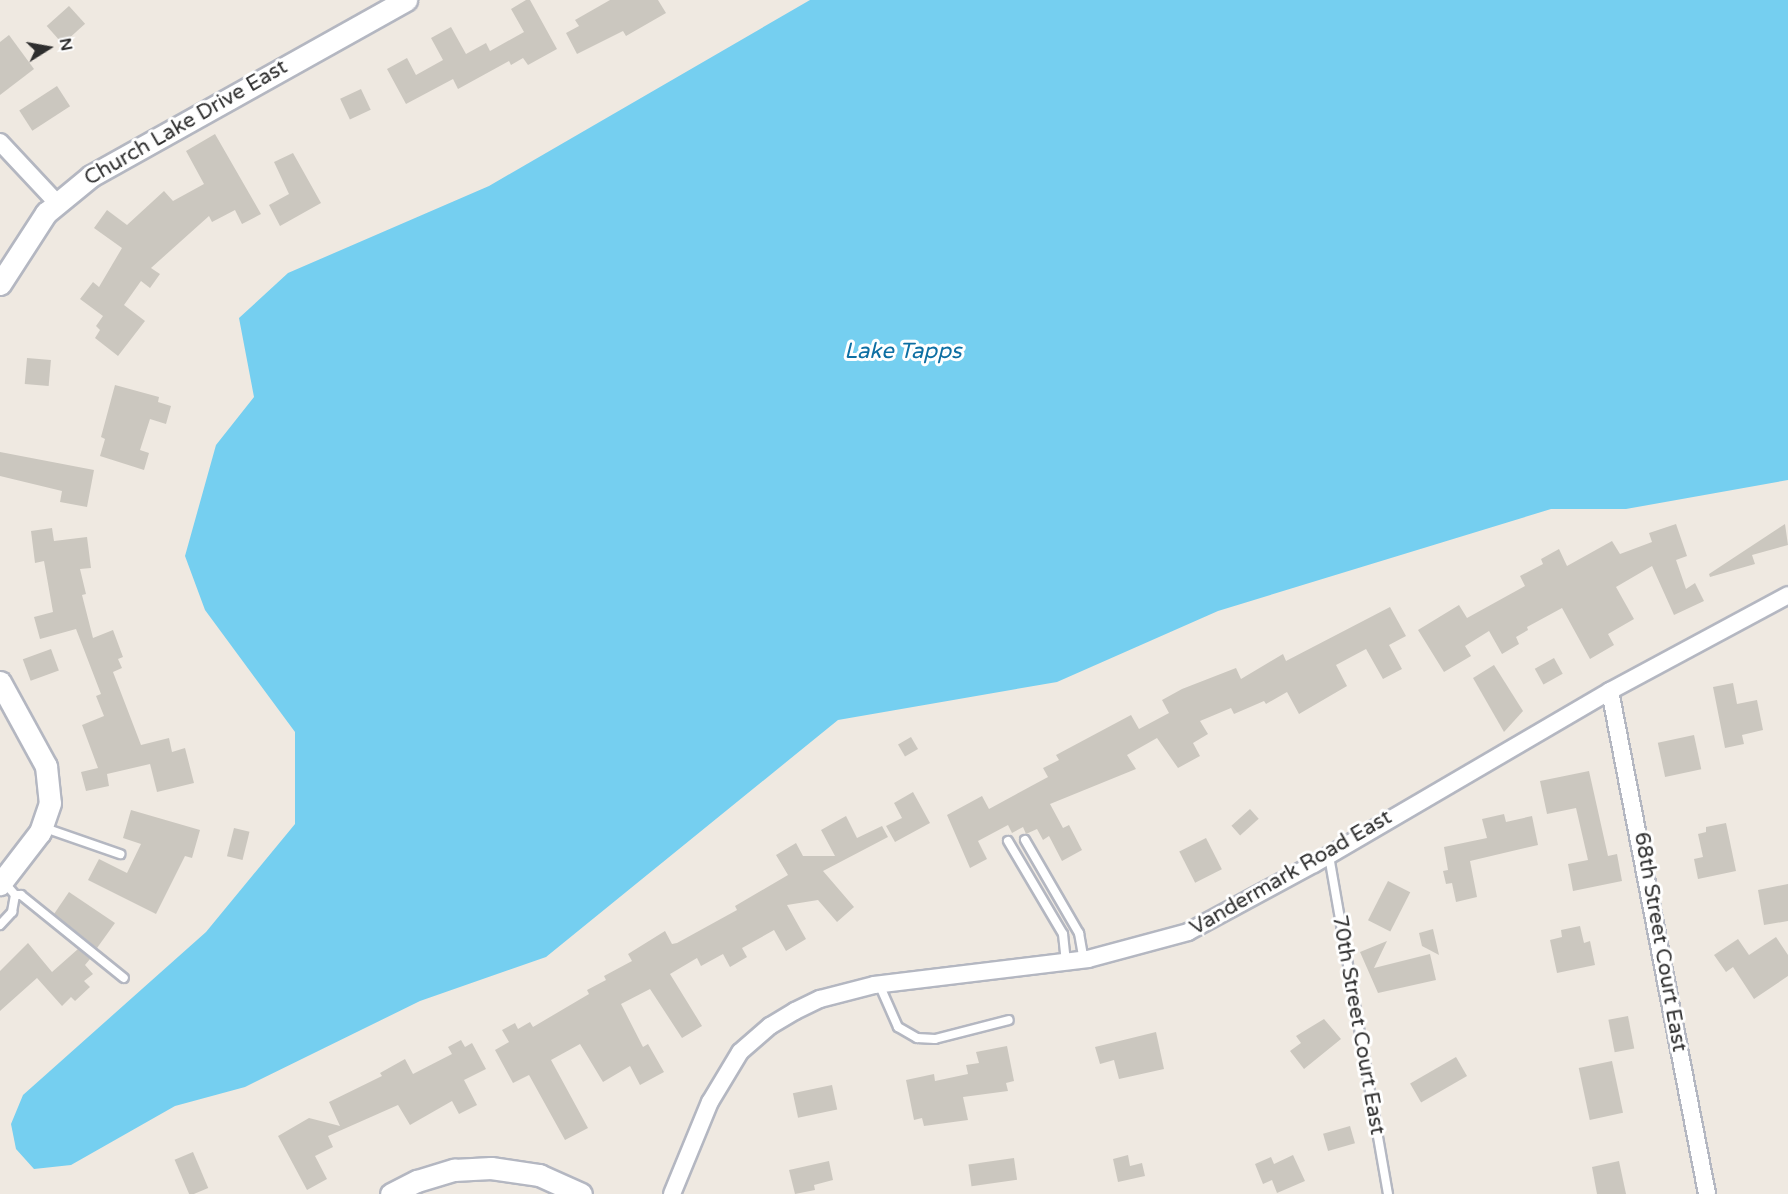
<!DOCTYPE html>
<style>
body{margin:0}
#map{position:relative;width:1788px;height:1194px;overflow:hidden;background:#efe9e1;font-family:"Varela Round",sans-serif}
div>[style]{position:absolute}
.water>*{inset:0;background:#75cff0}
.building>*{inset:0;background:#cbc7bf;transform-origin:0 0}
.roads{filter:drop-shadow(2px 0 #b4b7c1) drop-shadow(-2px 0 #b4b7c1) drop-shadow(0 2px #b4b7c1) drop-shadow(0 -2px #b4b7c1)}
.service>*{height:8px;margin:-4px;padding:0 4px;transform-origin:4px;border-radius:4px;background:#fff}
.minor>*{height:16px;margin:-8px;padding:0 8px;transform-origin:8px;border-radius:8px;background:#fff}
.tertiary>*{height:21px;margin:-10.5px;padding:0 10.5px;transform-origin:10.5px;border-radius:10.5px;background:#fff}
span{translate:-50% -50%;white-space:nowrap;text-align:center;line-height:1.15;-webkit-text-stroke:6px #fff;paint-order:stroke}
.street-label{font-size:21px;color:#2e2e2e}
.water-label{font-size:22px;color:#0d6fa3;font-style:italic}
.north{position:absolute;left:18px;top:18px;width:60px;height:60px;-webkit-text-stroke:4px #fff;paint-order:stroke;rotate:79deg;font-size:16px;font-weight:700;line-height:24px;text-align:center;color:#2e2e2e}
.north::after{content:'';display:block;margin:auto;width:21px;height:27px;background:#2e2e2e;clip-path:polygon(50% 0,100% 100%,50% 72%,0 100%)}
</style>
<div id="map">
<div class="water">
<div style="clip-path:polygon(810px 0,1788px 0,1788px 480px,1626px 509px,1551px 509px,1218px 611px,1057px 682px,838px 720px,546px 957px,420px 1001px,245px 1087px,175px 1106px,71px 1165px,34px 1169px,16px 1149px,11px 1124px,23px 1095px,206px 932px,295px 824px,295px 732px,205px 610px,185px 556px,216px 445px,254px 397px,239px 318px,288px 273px,489px 186px)"></div>
</div>
<div class="building">
<div style="clip-path:polygon(526px 0,530px 0,557px 49px,528px 65px,523px 58px,511px 65px,509px 61px,458px 89px,453px 79px,406px 104px,387px 69px,407px 58px,416px 75px,443px 60px,431px 38px,451px 27px,466px 54px,486px 43px,490px 51px,524px 32px,511px 9px)"></div>
<div style="clip-path:polygon(610px 0,658px 0,666px 13px,626px 36px,623px 31px,577px 54px,566px 33px,579px 26px,575px 20px)"></div>
<div style="left:69px;top:6px;width:24px;height:30px;rotate:48deg"></div>
<div style="clip-path:polygon(9px 35px,34px 69px,0 95px,0 42px)"></div>
<div style="left:57px;top:86px;width:24px;height:45px;rotate:57deg"></div>
<div style="left:361px;top:89px;width:23px;height:23px;rotate:65deg"></div>
<div style="clip-path:polygon(215px 134px,261px 214px,242px 224px,235px 210px,212px 222px,209px 216px,151px 268px,160px 274px,150px 288px,141px 281px,124px 305px,145px 321px,118px 356px,95px 338px,100px 330px,96px 326px,103px 316px,80px 299px,93px 282px,99px 287px,122px 248px,94px 228px,107px 210px,127px 225px,164px 191px,173px 201px,204px 184px,186px 151px)"></div>
<div style="clip-path:polygon(293px 153px,321px 203px,280px 226px,269px 205px,289px 194px,274px 162px)"></div>
<div style="left:27px;top:358px;width:24px;height:26px;rotate:5deg"></div>
<div style="clip-path:polygon(115px 385px,159px 397px,158px 402px,171px 406px,166px 424px,150px 419px,140px 450px,149px 453px,144px 470px,100px 456px,105px 439px,101px 437px)"></div>
<div style="clip-path:polygon(0 452px,94px 470px,87px 507px,60px 502px,62px 491px,0 476px)"></div>
<div style="clip-path:polygon(1676px 524px,1687px 556px,1676px 560px,1686px 589px,1695px 583px,1704px 601px,1674px 615px,1652px 566px,1616px 587px,1634px 619px,1608px 634px,1614px 645px,1590px 659px,1562px 608px,1527px 627px,1528px 630px,1516px 637px,1519px 644px,1502px 654px,1489px 631px,1465px 646px,1471px 656px,1444px 672px,1418px 630px,1459px 605px,1467px 618px,1525px 586px,1520px 576px,1543px 564px,1541px 559px,1559px 549px,1567px 566px,1612px 541px,1620px 554px,1652px 542px,1649px 533px)"></div>
<div style="clip-path:polygon(1785px 524px,1788px 545px,1752px 555px,1755px 564px,1710px 577px,1709px 574px)"></div>
<div style="clip-path:polygon(52px 528px,54px 541px,87px 537px,91px 568px,80px 569px,86px 594px,82px 595px,93px 638px,113px 630px,123px 657px,118px 659px,122px 668px,113px 672px,141px 745px,169px 738px,172px 752px,185px 748px,194px 783px,157px 792px,150px 764px,107px 774px,109px 786px,86px 791px,81px 772px,98px 768px,82px 725px,104px 716px,96px 696px,101px 694px,76px 629px,40px 639px,34px 617px,53px 612px,44px 561px,35px 563px,31px 531px)"></div>
<div style="clip-path:polygon(1390px 607px,1406px 636px,1389px 645px,1402px 669px,1383px 679px,1366px 649px,1336px 665px,1347px 686px,1299px 714px,1287px 692px,1266px 704px,1264px 701px,1234px 714px,1231px 708px,1200px 721px,1208px 734px,1193px 743px,1200px 756px,1178px 768px,1157px 738px,1127px 755px,1136px 769px,1050px 804px,1063px 828px,1069px 825px,1082px 850px,1062px 861px,1049px 836px,1043px 840px,1037px 829px,1026px 834px,1023px 827px,1012px 833px,1008px 825px,978px 841px,987px 859px,970px 868px,947px 815px,982px 796px,989px 809px,1048px 777px,1043px 768px,1059px 760px,1056px 755px,1131px 715px,1139px 729px,1169px 713px,1162px 700px,1182px 689px,1236px 668px,1241px 679px,1283px 654px,1286px 661px)"></div>
<div style="left:51px;top:649px;width:23px;height:30px;rotate:70deg"></div>
<div style="left:1554px;top:658px;width:18px;height:22px;rotate:61deg"></div>
<div style="clip-path:polygon(1494px 665px,1523px 711px,1504px 732px,1473px 678px)"></div>
<div style="clip-path:polygon(1733px 683px,1737px 704px,1757px 700px,1763px 730px,1742px 735px,1744px 744px,1725px 748px,1713px 687px)"></div>
<div style="left:1694px;top:735px;width:35px;height:37px;rotate:78deg"></div>
<div style="left:911px;top:737px;width:14px;height:15px;rotate:60deg"></div>
<div style="clip-path:polygon(1589px 771px,1608px 856px,1617px 854px,1622px 881px,1573px 891px,1568px 864px,1588px 860px,1576px 808px,1547px 814px,1540px 781px)"></div>
<div style="clip-path:polygon(913px 792px,930px 823px,895px 842px,886px 826px,902px 818px,894px 803px)"></div>
<div style="left:1250px;top:809px;width:13px;height:25px;rotate:48deg"></div>
<div style="clip-path:polygon(131px 810px,200px 830px,192px 858px,185px 856px,156px 914px,88px 880px,99px 859px,127px 873px,141px 844px,123px 838px)"></div>
<div style="clip-path:polygon(1504px 814px,1506px 822px,1532px 816px,1538px 845px,1470px 861px,1477px 897px,1456px 902px,1452px 883px,1446px 884px,1443px 871px,1448px 870px,1444px 847px,1487px 838px,1482px 819px)"></div>
<div style="clip-path:polygon(846px 816px,857px 838px,882px 826px,888px 837px,823px 871px,854px 907px,837px 922px,818px 900px,787px 905px,806px 939px,786px 951px,774px 930px,742px 948px,747px 957px,730px 967px,723px 954px,701px 966px,697px 958px,670px 974px,702px 1026px,682px 1038px,650px 989px,621px 1004px,643px 1047px,648px 1044px,664px 1072px,640px 1085px,630px 1066px,603px 1082px,580px 1044px,551px 1060px,588px 1128px,565px 1140px,529px 1075px,513px 1083px,495px 1050px,509px 1042px,502px 1030px,515px 1023px,518px 1029px,530px 1022px,533px 1027px,589px 994px,587px 990px,606px 980px,604px 976px,632px 961px,628px 954px,665px 931px,672px 944px,677px 943px,737px 910px,735px 906px,788px 875px,776px 855px,796px 843px,803px 856px,835px 856px,821px 830px)"></div>
<div style="clip-path:polygon(1726px 823px,1736px 871px,1698px 879px,1694px 859px,1703px 857px,1698px 834px,1706px 832px,1706px 827px)"></div>
<div style="left:234px;top:828px;width:16px;height:29px;rotate:14deg"></div>
<div style="left:1206px;top:838px;width:35px;height:30px;rotate:63deg"></div>
<div style="left:1388px;top:881px;width:25px;height:44px;rotate:27deg"></div>
<div style="clip-path:polygon(1788px 884px,1788px 921px,1764px 925px,1758px 890px)"></div>
<div style="clip-path:polygon(69px 892px,115px 923px,97px 948px,54px 914px)"></div>
<div style="clip-path:polygon(1580px 926px,1584px 943px,1590px 941px,1595px 965px,1557px 973px,1550px 940px,1562px 937px,1561px 930px)"></div>
<div style="clip-path:polygon(1433px 929px,1439px 955px,1422px 946px,1419px 933px)"></div>
<div style="clip-path:polygon(1776px 937px,1788px 955px,1788px 976px,1754px 999px,1733px 967px,1726px 972px,1714px 955px,1738px 939px,1749px 955px)"></div>
<div style="clip-path:polygon(1387px 941px,1374px 968px,1430px 954px,1436px 980px,1378px 993px,1360px 952px)"></div>
<div style="clip-path:polygon(28px 943px,52px 972px,78px 949px,90px 959px,85px 965px,93px 974px,84px 981px,90px 987px,75px 1001px,71px 997px,62px 1006px,37px 978px,0 1011px,0 971px)"></div>
<div style="left:1628px;top:1016px;width:33px;height:20px;rotate:79deg"></div>
<div style="clip-path:polygon(1324px 1019px,1341px 1039px,1304px 1069px,1290px 1051px,1301px 1043px,1296px 1036px)"></div>
<div style="clip-path:polygon(1156px 1032px,1164px 1069px,1119px 1079px,1114px 1060px,1100px 1064px,1095px 1047px)"></div>
<div style="clip-path:polygon(461px 1040px,465px 1047px,472px 1043px,486px 1069px,464px 1080px,477px 1105px,459px 1114px,452px 1101px,410px 1125px,398px 1105px,328px 1136px,333px 1147px,315px 1156px,327px 1179px,307px 1190px,278px 1136px,309px 1118px,340px 1126px,329px 1102px,382px 1076px,380px 1073px,405px 1059px,413px 1074px,452px 1054px,448px 1047px)"></div>
<div style="clip-path:polygon(1007px 1046px,1014px 1081px,1006px 1083px,1008px 1091px,963px 1097px,968px 1120px,924px 1126px,922px 1118px,914px 1120px,906px 1080px,934px 1074px,935px 1081px,968px 1074px,966px 1065px,979px 1063px,976px 1052px)"></div>
<div style="left:1456px;top:1057px;width:22px;height:53px;rotate:60deg"></div>
<div style="left:1612px;top:1061px;width:53px;height:34px;rotate:78deg"></div>
<div style="left:832px;top:1085px;width:25px;height:40px;rotate:78deg"></div>
<div style="left:1350px;top:1126px;width:18px;height:28px;rotate:74deg"></div>
<div style="left:193px;top:1152px;width:39px;height:20px;rotate:67deg"></div>
<div style="clip-path:polygon(1128px 1155px,1130px 1166px,1142px 1163px,1145px 1176px,1118px 1182px,1113px 1159px)"></div>
<div style="clip-path:polygon(1293px 1155px,1305px 1181px,1277px 1193px,1272px 1180px,1263px 1184px,1255px 1164px,1271px 1157px,1274px 1164px)"></div>
<div style="left:1014px;top:1158px;width:22px;height:46px;rotate:82deg"></div>
<div style="clip-path:polygon(829px 1161px,833px 1180px,814px 1185px,815px 1190px,795px 1194px,789px 1170px)"></div>
<div style="clip-path:polygon(1619px 1161px,1626px 1194px,1597px 1194px,1592px 1167px)"></div>
</div>
<div class="roads">
<div class="service">
<div style="left:42px;top:827px;width:83px;rotate:19.1deg"></div>
<div style="left:1025px;top:840px;width:108px;rotate:59.9deg"></div>
<div style="left:1079px;top:933px;width:27px;rotate:80deg"></div>
<div style="left:1008px;top:841px;width:108px;rotate:59.4deg"></div>
<div style="left:1063px;top:934px;width:28px;rotate:84deg"></div>
<div style="left:1329px;top:856px;width:343px;rotate:80.1deg"></div>
<div style="left:3px;top:881px;width:18px;rotate:49deg"></div>
<div style="left:15px;top:895px;width:6px"></div>
<div style="left:21px;top:895px;width:132px;rotate:38.9deg"></div>
<div style="left:0;top:925px;width:18px;rotate:-47deg"></div>
<div style="left:12px;top:912px;width:17px;rotate:-80deg"></div>
<div style="left:879px;top:984px;width:47px;rotate:66.2deg"></div>
<div style="left:898px;top:1027px;width:22px;rotate:30deg"></div>
<div style="left:917px;top:1038px;width:18px;rotate:3deg"></div>
<div style="left:935px;top:1039px;width:76px;rotate:-14.4deg"></div>
</div>
<div class="minor">
<div style="left:0;top:142px;width:83px;rotate:46.9deg"></div>
<div style="left:1610px;top:691px;width:512px;rotate:79.08deg"></div>
<div style="left:672px;top:1194px;width:100px;rotate:-67.6deg"></div>
<div style="left:710px;top:1102px;width:58px;rotate:-59deg"></div>
<div style="left:740px;top:1052px;width:40px;rotate:-41deg"></div>
<div style="left:770px;top:1026px;width:29px;rotate:-31deg"></div>
<div style="left:795px;top:1011px;width:28px;rotate:-26deg"></div>
<div style="left:820px;top:999px;width:56px;rotate:-14.5deg"></div>
<div style="left:874px;top:985px;width:216px;rotate:-6.9deg"></div>
<div style="left:1088px;top:959px;width:104px;rotate:-15.1deg"></div>
<div style="left:1188px;top:932px;width:143px;rotate:-28.4deg"></div>
<div style="left:1314px;top:864px;width:343px;rotate:-30.3deg"></div>
<div style="left:1610px;top:691px;width:202px;rotate:-28.3deg"></div>
</div>
<div class="tertiary">
<div style="left:0;top:284px;width:85px;rotate:-57.1deg"></div>
<div style="left:46px;top:213px;width:58px;rotate:-39.4deg"></div>
<div style="left:91px;top:176px;width:361px;rotate:-29.2deg"></div>
<div style="left:0;top:682px;width:96px;rotate:61.3deg"></div>
<div style="left:46px;top:766px;width:37px;rotate:84deg"></div>
<div style="left:50px;top:803px;width:31px;rotate:109deg"></div>
<div style="left:40px;top:832px;width:66px;rotate:127.6deg"></div>
<div style="left:391px;top:1194px;width:29px;rotate:-27deg"></div>
<div style="left:417px;top:1181px;width:39px;rotate:-17deg"></div>
<div style="left:454px;top:1170px;width:37px;rotate:-3deg"></div>
<div style="left:491px;top:1168px;width:49px;rotate:8.3deg"></div>
<div style="left:539px;top:1175px;width:46px;rotate:24.3deg"></div>
</div>
</div>
<div class="street-label">
<span style="left:186px;top:123px;rotate:-30deg">Church Lake Drive East</span>
<span style="left:1291px;top:873px;rotate:-30deg">Vandermark Road East</span>
<span style="left:1660px;top:942px;rotate:80deg">68th Street Court East</span>
<span style="left:1358px;top:1025px;rotate:80deg">70th Street Court East</span>
</div>
<div class="water-label">
<span style="left:903px;top:352px">Lake Tapps</span>
</div>
<div class="north">N</div>
</div>
